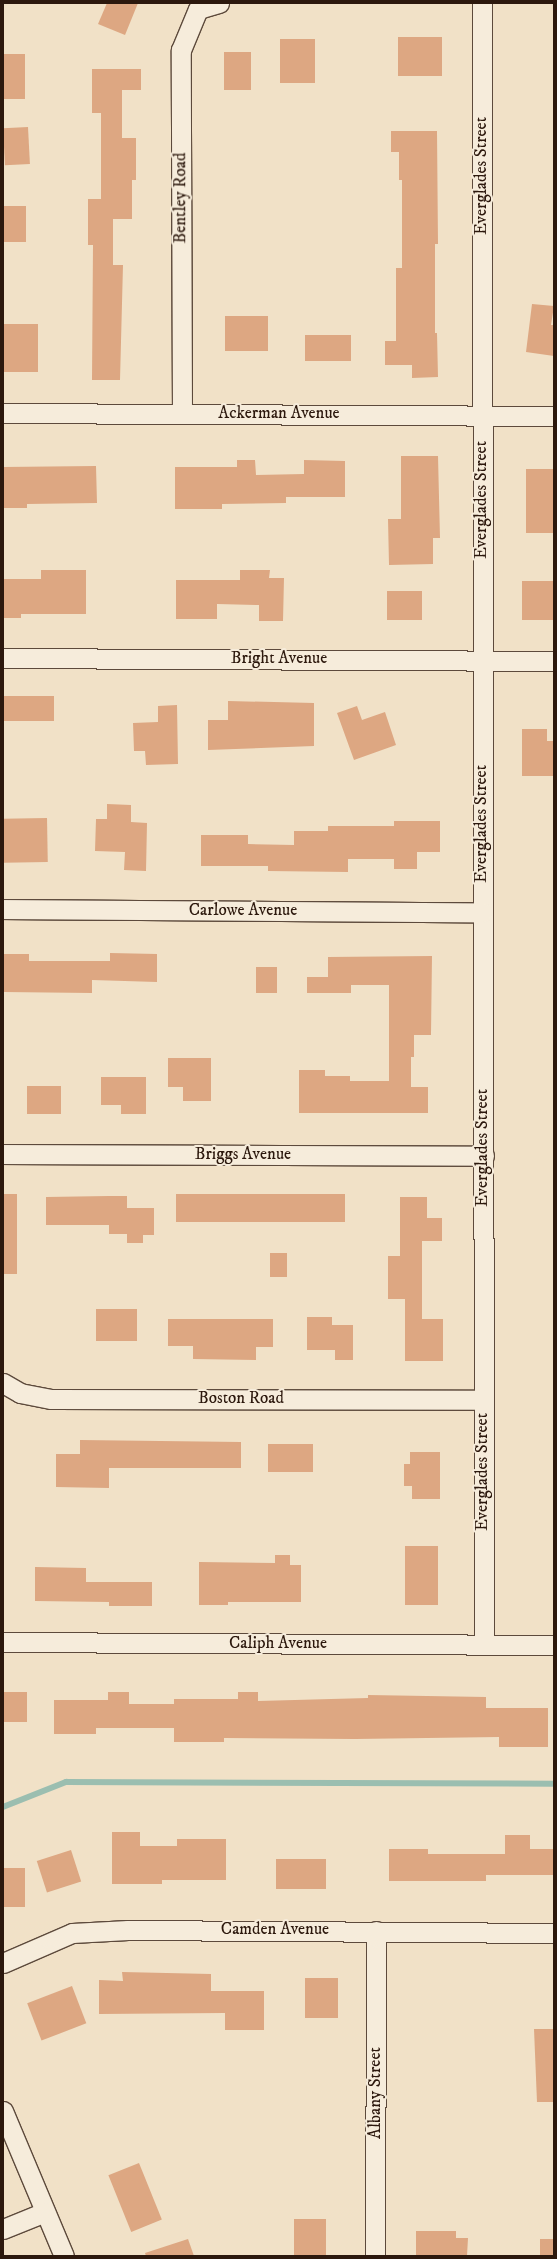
<!DOCTYPE html>
<style>
body{margin:0}
#map{position:relative;width:557px;height:2259px;overflow:hidden;background:#f1e1c7;font-family:"IM FELL DW Pica",serif}
div>[style]{position:absolute}
.stream>*{height:5.5px;margin:-2.75px;padding:0 2.75px;transform-origin:2.75px;border-radius:2.75px;background:#9bbeb0}
.building>*{inset:0;background:#dda782;transform-origin:0 0}
.roads{filter:drop-shadow(1px 0 #5d4a3c) drop-shadow(-1px 0 #5d4a3c) drop-shadow(0 1px #5d4a3c) drop-shadow(0 -1px #5d4a3c)}
.minor>*{height:19px;margin:-9.5px;padding:0 9.5px;transform-origin:9.5px;border-radius:9.5px;background:#f6ecdb}
span{translate:-50% -50%;white-space:nowrap;text-align:center;line-height:1.15;-webkit-text-stroke:4px #f6ecdb;paint-order:stroke}
.street-label{font-size:17px;color:#2c180d}
.frame{position:absolute;inset:0;border:4px solid #2c180d;pointer-events:none}
</style>
<div id="map">
<div class="stream">
<div style="left:3px;top:1807px;width:68px;rotate:-21.6deg"></div>
<div style="left:66px;top:1782px;width:488px;rotate:0.2deg"></div>
</div>
<div class="building">
<div style="clip-path:polygon(107px 3px,138px 3px,125px 35px,98px 24px)"></div>
<div style="left:398px;top:37px;width:44px;height:39px"></div>
<div style="left:280px;top:39px;width:35px;height:44px"></div>
<div style="left:251px;top:52px;width:38px;height:27px;rotate:90deg"></div>
<div style="left:3px;top:54px;width:22px;height:45px"></div>
<div style="clip-path:polygon(92px 69px,141px 69px,141px 90px,122px 90px,122px 138px,136px 138px,136px 180px,132px 180px,132px 219px,113px 219px,113px 265px,123px 265px,120px 380px,92px 380px,93px 245px,88px 245px,88px 199px,101px 199px,101px 113px,92px 113px)"></div>
<div style="left:28px;top:127px;width:37px;height:25px;rotate:87deg"></div>
<div style="clip-path:polygon(391px 131px,437px 131px,438px 244px,435px 244px,435px 333px,437px 333px,438px 377px,412px 378px,412px 365px,385px 365px,385px 341px,396px 341px,396px 268px,402px 268px,402px 180px,399px 180px,399px 152px,391px 152px)"></div>
<div style="left:3px;top:206px;width:23px;height:36px"></div>
<div style="clip-path:polygon(532px 304px,554px 306px,551px 325px,554px 325px,554px 356px,526px 352px)"></div>
<div style="left:225px;top:316px;width:43px;height:35px"></div>
<div style="left:3px;top:324px;width:35px;height:48px"></div>
<div style="left:305px;top:335px;width:46px;height:26px"></div>
<div style="clip-path:polygon(401px 456px,438px 456px,440px 538px,433px 538px,433px 564px,389px 565px,388px 519px,401px 519px)"></div>
<div style="clip-path:polygon(237px 460px,255px 460px,256px 475px,304px 474px,304px 460px,345px 461px,345px 497px,286px 497px,286px 503px,222px 504px,222px 509px,175px 509px,175px 467px,237px 467px)"></div>
<div style="clip-path:polygon(96px 466px,97px 503px,27px 504px,27px 508px,3px 508px,3px 467px)"></div>
<div style="left:526px;top:469px;width:28px;height:64px"></div>
<div style="clip-path:polygon(41px 570px,86px 570px,86px 614px,21px 614px,21px 618px,3px 618px,3px 579px,41px 579px)"></div>
<div style="clip-path:polygon(240px 570px,270px 570px,269px 578px,284px 578px,283px 621px,259px 621px,259px 605px,217px 604px,217px 619px,176px 619px,176px 580px,240px 580px)"></div>
<div style="left:522px;top:581px;width:32px;height:39px"></div>
<div style="left:387px;top:591px;width:35px;height:29px"></div>
<div style="left:4px;top:696px;width:50px;height:25px"></div>
<div style="clip-path:polygon(228px 701px,314px 703px,314px 746px,208px 750px,208px 720px,228px 720px)"></div>
<div style="clip-path:polygon(177px 705px,178px 764px,146px 765px,145px 751px,134px 751px,133px 723px,158px 722px,158px 706px)"></div>
<div style="clip-path:polygon(357px 706px,362px 720px,385px 712px,396px 745px,354px 760px,337px 713px)"></div>
<div style="clip-path:polygon(522px 729px,547px 729px,547px 741px,554px 741px,554px 776px,522px 776px)"></div>
<div style="clip-path:polygon(107px 804px,131px 805px,131px 822px,147px 823px,146px 871px,124px 870px,125px 852px,95px 851px,96px 819px,107px 819px)"></div>
<div style="left:47px;top:818px;width:44px;height:44px;rotate:89deg"></div>
<div style="clip-path:polygon(394px 821px,440px 821px,440px 852px,417px 852px,417px 869px,394px 869px,394px 859px,348px 859px,348px 872px,268px 871px,268px 866px,201px 866px,201px 835px,248px 835px,248px 844px,294px 845px,294px 831px,328px 831px,328px 826px,394px 826px)"></div>
<div style="clip-path:polygon(110px 953px,157px 954px,157px 982px,92px 980px,92px 993px,3px 992px,3px 954px,29px 954px,29px 961px,110px 961px)"></div>
<div style="clip-path:polygon(432px 956px,431px 1035px,414px 1035px,414px 1057px,411px 1057px,411px 1087px,428px 1087px,428px 1113px,299px 1113px,299px 1070px,325px 1070px,325px 1076px,350px 1076px,350px 1081px,389px 1081px,389px 985px,351px 985px,351px 993px,307px 993px,307px 977px,328px 977px,328px 957px)"></div>
<div style="left:256px;top:967px;width:21px;height:26px"></div>
<div style="clip-path:polygon(168px 1058px,211px 1058px,211px 1101px,183px 1101px,183px 1087px,168px 1087px)"></div>
<div style="clip-path:polygon(101px 1077px,146px 1077px,146px 1114px,121px 1114px,121px 1105px,101px 1105px)"></div>
<div style="left:27px;top:1086px;width:34px;height:28px"></div>
<div style="left:3px;top:1194px;width:14px;height:80px"></div>
<div style="left:176px;top:1194px;width:169px;height:28px"></div>
<div style="clip-path:polygon(109px 1196px,127px 1196px,127px 1208px,154px 1208px,154px 1235px,143px 1235px,143px 1243px,127px 1243px,127px 1234px,109px 1234px,109px 1225px,46px 1225px,46px 1197px)"></div>
<div style="clip-path:polygon(400px 1197px,427px 1197px,427px 1218px,442px 1218px,442px 1241px,422px 1241px,422px 1319px,443px 1319px,443px 1361px,405px 1361px,405px 1299px,388px 1299px,388px 1256px,400px 1256px)"></div>
<div style="left:270px;top:1253px;width:17px;height:24px"></div>
<div style="left:96px;top:1309px;width:41px;height:32px"></div>
<div style="clip-path:polygon(307px 1317px,332px 1317px,332px 1325px,353px 1325px,353px 1360px,335px 1360px,335px 1350px,307px 1350px)"></div>
<div style="clip-path:polygon(168px 1319px,273px 1319px,273px 1347px,256px 1347px,256px 1360px,193px 1359px,193px 1346px,168px 1346px)"></div>
<div style="clip-path:polygon(80px 1440px,241px 1442px,241px 1468px,109px 1468px,109px 1488px,56px 1487px,56px 1454px,80px 1454px)"></div>
<div style="left:268px;top:1444px;width:45px;height:28px"></div>
<div style="clip-path:polygon(410px 1452px,440px 1452px,440px 1499px,412px 1499px,412px 1486px,404px 1486px,404px 1464px,410px 1464px)"></div>
<div style="left:405px;top:1546px;width:33px;height:59px"></div>
<div style="clip-path:polygon(275px 1555px,290px 1555px,290px 1565px,301px 1565px,301px 1602px,228px 1602px,228px 1605px,199px 1605px,199px 1562px,275px 1563px)"></div>
<div style="clip-path:polygon(35px 1567px,86px 1568px,86px 1582px,152px 1582px,152px 1606px,109px 1606px,109px 1602px,35px 1601px)"></div>
<div style="left:3px;top:1692px;width:24px;height:30px"></div>
<div style="clip-path:polygon(108px 1692px,129px 1692px,129px 1704px,174px 1704px,174px 1699px,238px 1699px,238px 1692px,258px 1692px,258px 1701px,368px 1698px,368px 1695px,486px 1697px,486px 1708px,548px 1708px,548px 1747px,499px 1747px,499px 1737px,355px 1739px,224px 1738px,224px 1742px,174px 1742px,174px 1728px,96px 1728px,96px 1734px,54px 1734px,54px 1700px,108px 1700px)"></div>
<div style="clip-path:polygon(112px 1832px,140px 1832px,140px 1846px,177px 1846px,177px 1839px,226px 1839px,226px 1880px,162px 1880px,162px 1884px,112px 1884px)"></div>
<div style="clip-path:polygon(505px 1835px,530px 1835px,530px 1849px,554px 1849px,554px 1875px,486px 1875px,486px 1881px,389px 1881px,389px 1849px,428px 1849px,428px 1854px,505px 1854px)"></div>
<div style="left:71px;top:1850px;width:33px;height:36px;rotate:72deg"></div>
<div style="left:276px;top:1859px;width:50px;height:30px"></div>
<div style="left:3px;top:1868px;width:22px;height:39px"></div>
<div style="clip-path:polygon(122px 1972px,211px 1974px,211px 1991px,264px 1991px,264px 2030px,225px 2030px,225px 2013px,99px 2014px,99px 1980px,123px 1981px)"></div>
<div style="left:305px;top:1978px;width:33px;height:40px"></div>
<div style="left:72px;top:1986px;width:40px;height:48px;rotate:69deg"></div>
<div style="clip-path:polygon(534px 2029px,554px 2029px,554px 2102px,537px 2102px)"></div>
<div style="left:139px;top:2163px;width:61px;height:33px;rotate:68deg"></div>
<div style="left:294px;top:2219px;width:32px;height:37px"></div>
<div style="clip-path:polygon(416px 2231px,456px 2231px,456px 2238px,468px 2238px,467px 2256px,416px 2256px)"></div>
<div style="clip-path:polygon(188px 2239px,194px 2256px,146px 2256px,145px 2253px)"></div>
<div style="left:540px;top:2239px;width:14px;height:17px"></div>
</div>
<div class="roads">
<div class="minor">
<div style="left:482px;top:3px;width:1642px;rotate:89.93deg"></div>
<div style="left:3px;top:413px;width:551px;rotate:0.31deg"></div>
<div style="left:182px;top:414px;width:364px;rotate:-90.2deg"></div>
<div style="left:181px;top:50px;width:44px;rotate:-67.5deg"></div>
<div style="left:198px;top:9px;width:22px;rotate:-16deg"></div>
<div style="left:3px;top:658px;width:551px;rotate:0.31deg"></div>
<div style="left:3px;top:909px;width:479px;rotate:0.4deg"></div>
<div style="left:3px;top:1154px;width:481px;rotate:0.2deg"></div>
<div style="left:3px;top:1383px;width:20px;rotate:30deg"></div>
<div style="left:20px;top:1393px;width:32px;rotate:11deg"></div>
<div style="left:51px;top:1399px;width:432px;rotate:0.1deg"></div>
<div style="left:3px;top:1642px;width:551px;rotate:0.31deg"></div>
<div style="left:3px;top:1963px;width:75px;rotate:-23.5deg"></div>
<div style="left:72px;top:1933px;width:56px;rotate:-3.1deg"></div>
<div style="left:128px;top:1930px;width:426px;rotate:0.4deg"></div>
<div style="left:3px;top:2111px;width:157px;rotate:67.2deg"></div>
<div style="left:3px;top:2229px;width:45px;rotate:-22deg"></div>
<div style="left:375px;top:2256px;width:325px;rotate:-89.8deg"></div>
</div>
</div>
<div class="street-label">
<span style="left:482px;top:176px;rotate:-90deg">Everglades Street</span>
<span style="left:181px;top:198px;rotate:-90deg">Bentley Road</span>
<span style="left:279px;top:414px">Ackerman Avenue</span>
<span style="left:482px;top:500px;rotate:-90deg">Everglades Street</span>
<span style="left:279px;top:659px">Bright Avenue</span>
<span style="left:482px;top:824px;rotate:-90deg">Everglades Street</span>
<span style="left:243px;top:911px">Carlowe Avenue</span>
<span style="left:483px;top:1148px;rotate:-90deg">Everglades Street</span>
<span style="left:243px;top:1155px">Briggs Avenue</span>
<span style="left:241px;top:1399px">Boston Road</span>
<span style="left:483px;top:1472px;rotate:-90deg">Everglades Street</span>
<span style="left:278px;top:1644px">Caliph Avenue</span>
<span style="left:275px;top:1930px">Camden Avenue</span>
<span style="left:376px;top:2093px;rotate:-90deg">Albany Street</span>
</div>
<div class="frame"></div>
</div>
